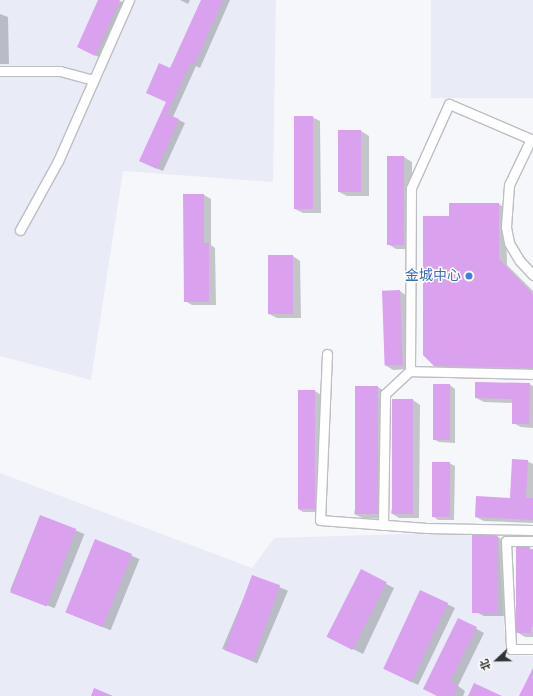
<!DOCTYPE html>
<meta charset="utf-8">
<style>
body{margin:0}
#map{position:relative;width:533px;height:696px;overflow:hidden;background:#f6f7fb;font-family:Spectral,"Noto Sans SC",serif}
div>[style]{position:absolute}
.built>*{inset:0;background:#e9ecf7;transform-origin:0 0}
.shadow>*{inset:0;background:#0003;transform-origin:0 0}
.building>*{inset:0;background:#d9a1ee;transform-origin:0 0}
.roads{filter:drop-shadow(1px 0 #bdbec2) drop-shadow(-1px 0 #bdbec2) drop-shadow(0 1px #bdbec2) drop-shadow(0 -1px #bdbec2)}
.street>*{height:9px;margin:-4.5px;padding:0 4.5px;transform-origin:4.5px;border-radius:4.5px;background:#fff}
.dots>*{width:11px;height:11px;translate:-50% -50%;box-sizing:border-box;border:2px solid #fff;border-radius:50%}
span{translate:-50% -50%;white-space:nowrap;text-align:center;line-height:1.15;-webkit-text-stroke:3px #fff;paint-order:stroke}
.shop-label{font-size:14px;color:#366cbe}
.right{translate:-100% -50%;text-align:right}
.north{position:absolute;left:477px;top:640px;width:40px;height:40px;-webkit-text-stroke:3px #fff;paint-order:stroke;rotate:248deg;font-size:11px;font-weight:700;line-height:16px;text-align:center;color:#313233}
.north::after{content:'';display:block;margin:auto;width:14px;height:18px;background:#313233;clip-path:polygon(50% 0,100% 100%,50% 72%,0 100%)}
</style>
<div id="map">
<div class="built">
<div style="clip-path:polygon(0 0,276px 0,273px 182px,123px 171px,91px 380px,0 356px)"></div>
<div style="left:431px;top:0;width:102px;height:98px"></div>
<div style="clip-path:polygon(0 473px,252px 568px,274px 538px,498px 531px,506px 655px,533px 656px,533px 696px,0 696px)"></div>
</div>
<div class="shadow">
<div style="clip-path:polygon(99px 0,127px 2px,101px 58px,84px 50px)"></div>
<div style="clip-path:polygon(180px 0,190px 0,188px 4px)"></div>
<div style="clip-path:polygon(202px 0,230px 0,200px 68px,196px 66px,173px 117px,185px 123px,163px 171px,146px 164px,167px 102px,171px 70px)"></div>
<div style="clip-path:polygon(0 14px,8px 17px,9px 64px,0 64px)"></div>
<div style="clip-path:polygon(312px 117px,320px 121px,321px 213px,303px 213px,295px 209px)"></div>
<div style="clip-path:polygon(361px 131px,369px 136px,369px 196px,347px 196px,339px 192px)"></div>
<div style="clip-path:polygon(388px 157px,404px 157px,412px 162px,412px 249px,396px 249px,388px 244px)"></div>
<div style="clip-path:polygon(204px 195px,211px 199px,211px 245px,215px 248px,216px 305px,192px 305px,185px 301px)"></div>
<div style="clip-path:polygon(499px 204px,506px 209px,507px 265px,533px 291px,533px 372px,443px 370px,434px 365px,450px 217px)"></div>
<div style="clip-path:polygon(293px 256px,300px 261px,301px 318px,277px 318px,269px 314px)"></div>
<div style="clip-path:polygon(400px 291px,407px 296px,410px 369px,393px 370px,385px 365px)"></div>
<div style="clip-path:polygon(529px 384px,533px 386px,533px 428px,521px 427px,513px 423px,513px 403px,484px 402px,476px 398px)"></div>
<div style="clip-path:polygon(450px 385px,455px 389px,455px 443px,439px 442px,433px 439px)"></div>
<div style="clip-path:polygon(378px 387px,386px 392px,384px 519px,362px 518px,354px 514px)"></div>
<div style="clip-path:polygon(299px 391px,315px 391px,321px 395px,320px 512px,303px 512px,298px 509px)"></div>
<div style="clip-path:polygon(413px 400px,420px 405px,419px 518px,399px 518px,391px 513px)"></div>
<div style="clip-path:polygon(527px 461px,533px 464px,533px 523px,484px 521px,476px 517px,511px 499px)"></div>
<div style="clip-path:polygon(449px 463px,455px 466px,454px 520px,438px 520px,433px 516px)"></div>
<div style="left:40px;top:516px;width:48px;height:80px;rotate:22deg"></div>
<div style="clip-path:polygon(497px 536px,504px 541px,507px 616px,484px 616px,476px 612px)"></div>
<div style="left:95px;top:541px;width:48px;height:77px;rotate:22deg"></div>
<div style="clip-path:polygon(517px 548px,533px 549px,533px 637px,525px 637px,517px 632px)"></div>
<div style="clip-path:polygon(361px 571px,394px 588px,363px 654px,337px 641px)"></div>
<div style="left:253px;top:576px;width:38px;height:79px;rotate:23deg"></div>
<div style="clip-path:polygon(447px 604px,455px 608px,418px 685px,391px 672px)"></div>
<div style="clip-path:polygon(458px 619px,484px 633px,458px 686px,465px 691px,463px 696px,438px 696px)"></div>
</div>
<div class="building">
<div style="clip-path:polygon(98px 0,120px 0,95px 56px,77px 47px)"></div>
<div style="clip-path:polygon(201px 0,223px 0,194px 65px,190px 64px,167px 114px,179px 119px,157px 169px,139px 161px,166px 102px,146px 93px,159px 63px,170px 68px)"></div>
<div style="left:294px;top:116px;width:19px;height:93px"></div>
<div style="left:338px;top:130px;width:23px;height:62px"></div>
<div style="left:387px;top:156px;width:17px;height:89px"></div>
<div style="clip-path:polygon(183px 194px,204px 194px,204px 243px,209px 243px,209px 302px,184px 302px)"></div>
<div style="clip-path:polygon(449px 203px,499px 203px,499px 259px,533px 294px,533px 368px,434px 366px,423px 355px,423px 216px,449px 216px)"></div>
<div style="left:268px;top:255px;width:25px;height:59px"></div>
<div style="left:400px;top:290px;width:75px;height:18px;rotate:88deg"></div>
<div style="clip-path:polygon(475px 382px,530px 383px,529px 424px,512px 424px,512px 399px,475px 398px)"></div>
<div style="left:433px;top:384px;width:17px;height:56px"></div>
<div style="left:355px;top:386px;width:23px;height:128px"></div>
<div style="left:298px;top:390px;width:17px;height:119px"></div>
<div style="left:392px;top:399px;width:21px;height:115px"></div>
<div style="clip-path:polygon(512px 459px,528px 460px,526px 498px,533px 498px,533px 520px,475px 517px,476px 496px,510px 498px)"></div>
<div style="left:432px;top:462px;width:18px;height:55px"></div>
<div style="left:40px;top:515px;width:39px;height:83px;rotate:21deg"></div>
<div style="left:472px;top:535px;width:25px;height:78px"></div>
<div style="left:95px;top:539px;width:40px;height:79px;rotate:22deg"></div>
<div style="clip-path:polygon(516px 547px,530px 547px,530px 549px,533px 549px,533px 627px,531px 627px,531px 633px,516px 633px)"></div>
<div style="left:361px;top:569px;width:29px;height:76px;rotate:27deg"></div>
<div style="left:252px;top:575px;width:30px;height:80px;rotate:20deg"></div>
<div style="left:420px;top:590px;width:31px;height:87px;rotate:25deg"></div>
<div style="clip-path:polygon(458px 618px,477px 627px,450px 682px,458px 686px,453px 696px,437px 696px,423px 689px)"></div>
<div style="clip-path:polygon(533px 668px,533px 696px,519px 696px)"></div>
<div style="clip-path:polygon(474px 683px,502px 696px,468px 696px)"></div>
<div style="clip-path:polygon(94px 688px,113px 696px,91px 696px)"></div>
</div>
<div class="roads">
<div class="street">
<div style="left:0;top:71px;width:60px"></div>
<div style="left:60px;top:71px;width:34px;rotate:15deg"></div>
<div style="left:531px;top:139px;width:51px;rotate:115.6deg"></div>
<div style="left:509px;top:185px;width:42px;rotate:94.1deg"></div>
<div style="left:506px;top:227px;width:16px;rotate:79deg"></div>
<div style="left:509px;top:243px;width:21px;rotate:59deg"></div>
<div style="left:520px;top:261px;width:19px;rotate:47deg"></div>
<div style="left:20px;top:230px;width:79px;rotate:-61.2deg"></div>
<div style="left:58px;top:161px;width:176px;rotate:-66.2deg"></div>
<div style="left:327px;top:354px;width:166px;rotate:92.4deg"></div>
<div style="left:320px;top:520px;width:107px;rotate:4.3deg"></div>
<div style="left:427px;top:528px;width:106px;rotate:1.1deg"></div>
<div style="left:410px;top:371px;width:183px;rotate:-89.7deg"></div>
<div style="left:411px;top:188px;width:92px;rotate:-65.7deg"></div>
<div style="left:449px;top:104px;width:91px;rotate:23.2deg"></div>
<div style="left:383px;top:525px;width:131px;rotate:-89.1deg"></div>
<div style="left:385px;top:394px;width:34px;rotate:-43deg"></div>
<div style="left:410px;top:371px;width:123px;rotate:1.4deg"></div>
<div style="left:533px;top:541px;width:27px;rotate:180deg"></div>
<div style="left:506px;top:541px;width:108px;rotate:87.3deg"></div>
<div style="left:511px;top:649px;width:22px"></div>
</div>
</div>
<div class="dots">
<div style="left:469px;top:276px;background:#3f7fe0"></div>
</div>
<div class="shop-label">
<span class="right" style="left:461px;top:276px">金城中心</span>
</div>
<div class="north">北</div>
</div>
